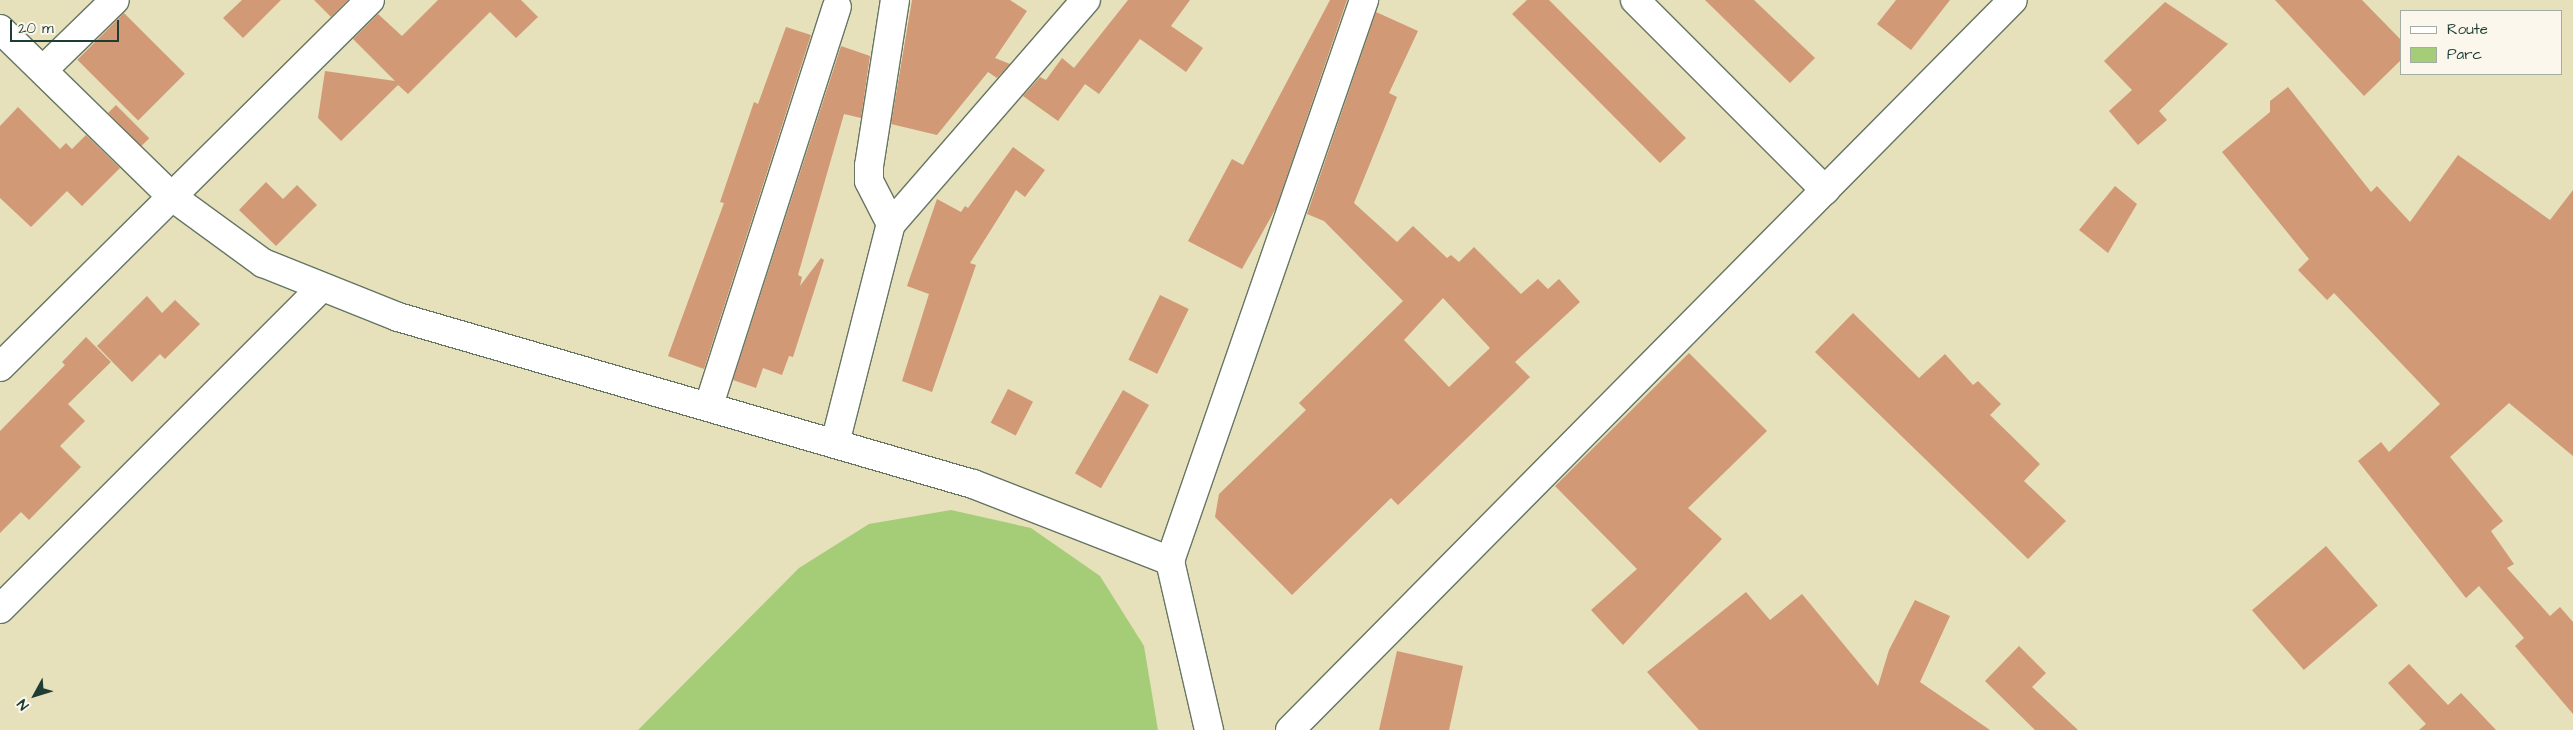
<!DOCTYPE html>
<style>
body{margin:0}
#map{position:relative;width:2573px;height:730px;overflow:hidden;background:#e6e0bb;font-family:"Architects Daughter",sans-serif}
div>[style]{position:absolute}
.green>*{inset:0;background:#a5cd78}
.building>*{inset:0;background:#d19976;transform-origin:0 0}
.roads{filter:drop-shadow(1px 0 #657663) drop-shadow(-1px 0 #657663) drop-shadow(0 1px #657663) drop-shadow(0 -1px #657663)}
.minor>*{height:28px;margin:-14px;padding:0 14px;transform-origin:14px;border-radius:14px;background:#fff}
span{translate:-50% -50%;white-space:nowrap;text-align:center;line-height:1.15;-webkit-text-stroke:4.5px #fbf7ec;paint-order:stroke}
.legend{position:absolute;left:2400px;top:10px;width:162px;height:65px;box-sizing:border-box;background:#fbf7ec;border:1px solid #a3ada2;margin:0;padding:6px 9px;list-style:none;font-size:15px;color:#1f3d34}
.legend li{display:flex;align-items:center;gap:10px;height:25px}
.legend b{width:25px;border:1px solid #a3ada2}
.north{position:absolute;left:10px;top:670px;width:50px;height:50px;-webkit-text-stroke:4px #fbf7ec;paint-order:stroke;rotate:231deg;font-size:14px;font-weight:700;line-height:20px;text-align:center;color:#1f3d34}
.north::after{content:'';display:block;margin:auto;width:18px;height:22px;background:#1f3d34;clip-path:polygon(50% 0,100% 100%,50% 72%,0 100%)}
.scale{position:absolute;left:10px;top:20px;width:109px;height:22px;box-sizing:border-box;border:2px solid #1f3d34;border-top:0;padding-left:6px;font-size:15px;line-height:18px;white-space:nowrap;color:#1f3d34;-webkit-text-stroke:4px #fbf7ec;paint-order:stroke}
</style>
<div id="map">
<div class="green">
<div style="clip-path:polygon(951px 510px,1031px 528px,1100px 576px,1144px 646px,1158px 730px,638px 730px,799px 568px,869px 524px)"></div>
</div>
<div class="building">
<div style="clip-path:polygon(242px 0,281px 0,243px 38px,223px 18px)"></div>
<div style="clip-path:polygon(314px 0,348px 0,331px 17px)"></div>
<div style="clip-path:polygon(438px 0,521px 0,538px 17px,516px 38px,490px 12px,408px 94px,398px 85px,341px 141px,318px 118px,325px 71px,395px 81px,353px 39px,378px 14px,402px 36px)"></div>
<div style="clip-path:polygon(912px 0,1010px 0,1027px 11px,995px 58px,1010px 64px,997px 78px,988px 72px,937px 135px,891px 124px)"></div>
<div style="clip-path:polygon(1128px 0,1190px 0,1171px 26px,1203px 48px,1186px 72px,1140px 39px,1099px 94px,1085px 84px,1058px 121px,1023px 96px,1040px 77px,1046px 80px,1062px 58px,1074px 68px)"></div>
<div style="clip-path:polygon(1330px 0,1347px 0,1276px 208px,1242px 269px,1188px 241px,1232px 159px,1243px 165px)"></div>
<div style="clip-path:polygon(1527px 0,1549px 0,1686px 138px,1660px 163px,1512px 14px)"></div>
<div style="clip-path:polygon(1705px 0,1754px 0,1815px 58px,1790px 83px)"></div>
<div style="clip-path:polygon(1896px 0,1950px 0,1911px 50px,1877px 24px)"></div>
<div style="clip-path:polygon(2275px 0,2362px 0,2402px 41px,2402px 59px,2364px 96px)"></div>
<div style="clip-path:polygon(2165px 2px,2228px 44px,2159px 111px,2167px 120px,2138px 145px,2109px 111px,2132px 90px,2104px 61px)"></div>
<div style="clip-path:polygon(evenodd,1376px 12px,1418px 31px,1389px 93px,1397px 97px,1354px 203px,1397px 242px,1413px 226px,1447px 258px,1451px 255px,1459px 262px,1474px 247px,1521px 294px,1538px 279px,1548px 289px,1559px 279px,1580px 302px,1515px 362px,1530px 377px,1398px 505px,1391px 498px,1292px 595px,1215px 517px,1219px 494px,1306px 410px,1299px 403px,1403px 301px,1324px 221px,1307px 214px,1376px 12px,1443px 298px,1490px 348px,1449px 387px,1404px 340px,1443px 298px)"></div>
<div style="left:124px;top:13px;width:86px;height:66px;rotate:45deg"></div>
<div style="clip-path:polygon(786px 27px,811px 35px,704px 369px,668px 356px,724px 203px,720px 202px,754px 102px,758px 104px)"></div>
<div style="clip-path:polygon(841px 46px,870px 56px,861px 118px,844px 114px,798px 275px,802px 277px,800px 286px,821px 258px,824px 260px,793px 357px,789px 356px,782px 375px,763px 368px,756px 388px,733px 380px)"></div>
<div style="clip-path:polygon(2288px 87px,2371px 192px,2377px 186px,2410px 222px,2458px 155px,2550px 220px,2573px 190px,2573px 456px,2509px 403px,2450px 457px,2503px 521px,2491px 531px,2514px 564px,2507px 568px,2550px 616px,2560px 607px,2573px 622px,2573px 714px,2515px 646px,2524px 638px,2479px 586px,2466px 598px,2358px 461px,2381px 442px,2389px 452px,2440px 404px,2334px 293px,2327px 300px,2298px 270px,2309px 259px,2222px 152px,2270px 112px,2270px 101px)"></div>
<div style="left:116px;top:105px;width:47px;height:11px;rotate:45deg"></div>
<div style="clip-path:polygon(18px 107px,60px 149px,66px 143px,72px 149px,86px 135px,120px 168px,82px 206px,67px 191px,31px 227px,0 198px,0 126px)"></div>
<div style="clip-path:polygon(1013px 147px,1045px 170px,1025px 197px,1016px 190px,970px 263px,976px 265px,932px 392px,902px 381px,929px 294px,907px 286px,937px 199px,961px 212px,965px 206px,968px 208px)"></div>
<div style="clip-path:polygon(266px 182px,283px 199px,297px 185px,317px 205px,276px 246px,239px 210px)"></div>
<div style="clip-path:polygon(2115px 186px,2137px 204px,2108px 253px,2079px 230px)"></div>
<div style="left:1160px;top:295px;width:32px;height:72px;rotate:26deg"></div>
<div style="clip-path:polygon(147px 296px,162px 313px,175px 300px,200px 324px,165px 359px,160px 354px,132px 382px,97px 346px)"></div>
<div style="clip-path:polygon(1853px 313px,1919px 378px,1945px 354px,1973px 385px,1978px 381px,2001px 404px,1990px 415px,2040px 464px,2024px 481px,2066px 521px,2028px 559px,1815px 352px)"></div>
<div style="clip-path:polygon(86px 337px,111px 362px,68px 404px,85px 421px,60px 446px,81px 467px,29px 520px,21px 512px,0 533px,0 431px,65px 365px,62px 362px)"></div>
<div style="clip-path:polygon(1689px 353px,1767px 431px,1688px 508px,1722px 539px,1623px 645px,1591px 610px,1637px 569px,1555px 486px)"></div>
<div style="left:1008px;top:389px;width:28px;height:38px;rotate:27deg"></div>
<div style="left:1123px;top:390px;width:30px;height:96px;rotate:30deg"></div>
<div style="left:2326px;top:546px;width:79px;height:98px;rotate:49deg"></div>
<div style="clip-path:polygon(1746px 592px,1770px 620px,1802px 594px,1878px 686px,1889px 650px,1915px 600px,1950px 616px,1920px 682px,1990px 730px,1699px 730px,1647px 672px)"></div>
<div style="clip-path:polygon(2019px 646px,2046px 673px,2032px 687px,2078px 730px,2035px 730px,1985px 681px)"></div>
<div style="clip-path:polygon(1397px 651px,1463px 666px,1449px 730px,1379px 730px)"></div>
<div style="clip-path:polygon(2409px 664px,2448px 705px,2461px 693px,2496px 730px,2419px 730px,2426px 724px,2388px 683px)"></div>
</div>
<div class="roads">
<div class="minor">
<div style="left:1635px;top:0;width:269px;rotate:45deg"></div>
<div style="left:0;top:29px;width:239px;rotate:44.3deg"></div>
<div style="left:171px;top:196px;width:114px;rotate:36.1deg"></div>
<div style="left:263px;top:263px;width:145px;rotate:21.8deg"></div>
<div style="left:398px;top:317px;width:599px;rotate:16.2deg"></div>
<div style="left:973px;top:484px;width:212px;rotate:21.3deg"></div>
<div style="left:43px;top:70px;width:100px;rotate:-44.2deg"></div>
<div style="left:891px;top:224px;width:48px;rotate:-117.1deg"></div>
<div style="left:869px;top:181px;width:15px;rotate:-90deg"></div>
<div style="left:869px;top:166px;width:168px;rotate:-81.1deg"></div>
<div style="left:0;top:367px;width:521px;rotate:-44.77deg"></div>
<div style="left:709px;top:405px;width:418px;rotate:-72.2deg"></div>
<div style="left:835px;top:443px;width:226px;rotate:-75.7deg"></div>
<div style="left:891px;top:224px;width:297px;rotate:-49deg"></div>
<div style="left:0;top:609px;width:453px;rotate:-45deg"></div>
<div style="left:1209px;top:730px;width:173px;rotate:-103deg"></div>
<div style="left:1170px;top:561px;width:594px;rotate:-70.92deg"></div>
<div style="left:1290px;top:730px;width:1027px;rotate:-45.28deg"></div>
</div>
</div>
<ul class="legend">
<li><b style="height:6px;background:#fff"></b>Route</li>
<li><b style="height:14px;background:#a5cd78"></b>Parc</li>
</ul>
<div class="north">N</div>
<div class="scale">20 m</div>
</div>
